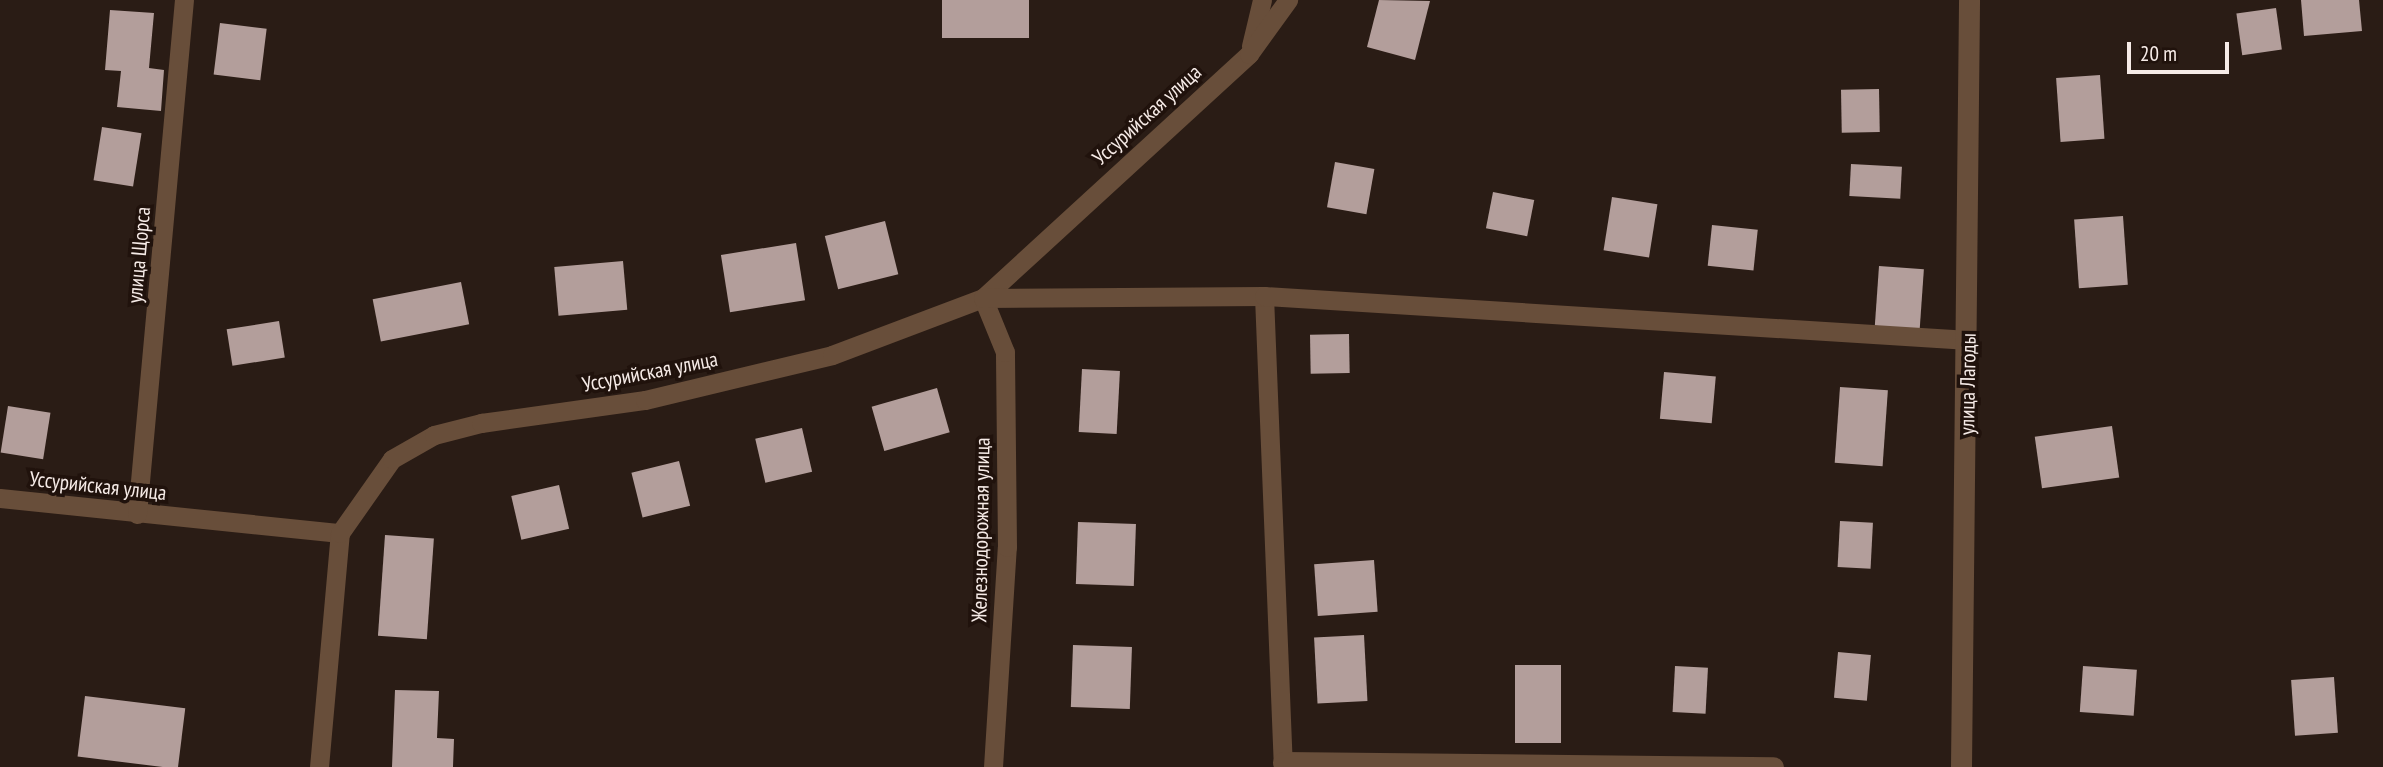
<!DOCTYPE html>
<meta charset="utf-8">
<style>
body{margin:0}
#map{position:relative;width:2383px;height:767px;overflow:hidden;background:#2a1c15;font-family:"PT Sans Narrow",sans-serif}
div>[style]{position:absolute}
.building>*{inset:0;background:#b39e9b;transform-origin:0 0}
.service>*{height:19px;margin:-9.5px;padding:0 9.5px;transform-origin:9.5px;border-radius:9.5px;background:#684e3a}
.minor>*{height:21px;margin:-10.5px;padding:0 10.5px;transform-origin:10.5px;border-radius:10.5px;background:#684e3a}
span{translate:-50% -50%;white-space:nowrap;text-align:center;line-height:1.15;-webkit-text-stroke:7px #20120c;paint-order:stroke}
.street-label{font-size:21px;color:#f6ebe7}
.scale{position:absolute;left:2127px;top:42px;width:102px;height:32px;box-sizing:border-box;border:4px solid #f6ebe7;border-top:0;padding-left:9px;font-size:21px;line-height:24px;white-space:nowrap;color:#f6ebe7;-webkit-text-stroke:5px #20120c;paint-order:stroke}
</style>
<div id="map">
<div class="building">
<div style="left:942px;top:0;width:87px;height:38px"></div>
<div style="clip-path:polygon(1379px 0,1430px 1px,1415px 60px,1367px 47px)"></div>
<div style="clip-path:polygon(2301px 0,2359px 0,2362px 31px,2304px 36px)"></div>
<div style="left:2276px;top:8px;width:42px;height:40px;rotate:82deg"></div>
<div style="clip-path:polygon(110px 10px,154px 13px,149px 68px,164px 70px,161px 111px,117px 107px,121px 71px,105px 70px)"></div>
<div style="left:220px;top:23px;width:47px;height:52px;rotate:7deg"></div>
<div style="left:2100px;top:75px;width:64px;height:44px;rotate:86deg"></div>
<div style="left:1879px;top:89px;width:43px;height:38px;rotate:89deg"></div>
<div style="left:102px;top:127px;width:40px;height:54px;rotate:9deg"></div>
<div style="left:1335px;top:162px;width:40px;height:46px;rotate:10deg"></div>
<div style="left:1851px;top:164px;width:51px;height:32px;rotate:3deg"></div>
<div style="left:1493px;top:192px;width:42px;height:37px;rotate:11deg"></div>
<div style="left:1612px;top:197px;width:46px;height:54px;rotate:9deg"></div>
<div style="left:2123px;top:216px;width:69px;height:49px;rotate:86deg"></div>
<div style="left:885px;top:221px;width:55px;height:62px;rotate:76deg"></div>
<div style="left:1712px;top:225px;width:46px;height:41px;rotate:6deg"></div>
<div style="left:796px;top:243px;width:58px;height:76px;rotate:81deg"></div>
<div style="left:623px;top:261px;width:49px;height:69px;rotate:85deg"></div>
<div style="left:1879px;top:266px;width:45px;height:60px;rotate:4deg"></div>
<div style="left:461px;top:282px;width:43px;height:90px;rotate:79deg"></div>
<div style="left:279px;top:321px;width:37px;height:53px;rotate:81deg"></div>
<div style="left:1349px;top:334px;width:39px;height:39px;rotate:89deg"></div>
<div style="left:1082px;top:369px;width:38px;height:63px;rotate:3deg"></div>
<div style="left:1664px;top:372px;width:52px;height:47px;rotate:5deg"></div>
<div style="left:1840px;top:387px;width:48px;height:76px;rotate:4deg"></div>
<div style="left:937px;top:388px;width:46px;height:68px;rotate:74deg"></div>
<div style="left:8px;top:406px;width:43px;height:47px;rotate:9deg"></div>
<div style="left:2112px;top:426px;width:52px;height:78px;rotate:82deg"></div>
<div style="left:802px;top:428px;width:45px;height:48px;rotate:77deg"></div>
<div style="left:679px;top:461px;width:46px;height:49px;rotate:76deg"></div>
<div style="left:559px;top:485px;width:45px;height:49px;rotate:77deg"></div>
<div style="left:1840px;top:521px;width:33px;height:46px;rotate:3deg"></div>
<div style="left:1078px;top:522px;width:58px;height:62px;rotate:2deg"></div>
<div style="left:385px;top:535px;width:49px;height:101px;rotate:4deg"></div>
<div style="left:1374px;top:560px;width:52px;height:60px;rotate:86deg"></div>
<div style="left:1364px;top:635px;width:66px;height:50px;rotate:87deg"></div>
<div style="left:1073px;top:645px;width:59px;height:62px;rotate:2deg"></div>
<div style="left:1838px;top:652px;width:33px;height:46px;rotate:5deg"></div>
<div style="left:1515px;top:665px;width:46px;height:78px"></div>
<div style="left:1675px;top:666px;width:33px;height:46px;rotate:3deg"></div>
<div style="left:2083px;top:666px;width:54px;height:46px;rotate:4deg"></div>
<div style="left:2334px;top:677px;width:56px;height:43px;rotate:86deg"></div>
<div style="clip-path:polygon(395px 690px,439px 691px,437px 738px,454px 739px,453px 767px,392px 767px)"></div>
<div style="left:85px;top:696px;width:101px;height:61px;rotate:7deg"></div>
</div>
<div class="service">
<div style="left:1251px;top:46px;width:47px;rotate:-76.6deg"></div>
<div style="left:1264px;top:296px;width:471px;rotate:87.7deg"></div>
<div style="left:0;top:498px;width:342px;rotate:5.9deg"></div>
<div style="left:137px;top:514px;width:516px;rotate:-84.78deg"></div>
<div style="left:319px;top:767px;width:235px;rotate:-84.9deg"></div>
<div style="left:340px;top:533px;width:90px;rotate:-54.9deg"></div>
<div style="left:392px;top:459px;width:48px;rotate:-29.7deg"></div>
<div style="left:434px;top:435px;width:49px;rotate:-14.3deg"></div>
<div style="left:481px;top:423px;width:166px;rotate:-8deg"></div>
<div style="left:645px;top:400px;width:192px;rotate:-13.5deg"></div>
<div style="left:832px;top:355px;width:161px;rotate:-20.7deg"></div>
<div style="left:983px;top:298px;width:361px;rotate:-42.5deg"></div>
<div style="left:1249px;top:54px;width:67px;rotate:-54.2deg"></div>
<div style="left:993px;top:767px;width:220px;rotate:-86.4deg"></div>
<div style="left:1007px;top:547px;width:195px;rotate:-90.6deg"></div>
<div style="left:1005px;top:352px;width:58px;rotate:-112.2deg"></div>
<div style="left:983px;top:298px;width:281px;rotate:-0.4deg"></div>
<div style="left:1264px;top:296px;width:706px;rotate:3.57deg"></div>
</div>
<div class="minor">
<div style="left:1283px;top:762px;width:490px;rotate:0.6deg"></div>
<div style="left:1961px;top:767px;width:767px;rotate:-89.4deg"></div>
</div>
<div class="street-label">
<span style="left:1147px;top:115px;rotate:-42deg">Уссурийская улица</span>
<span style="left:139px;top:255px;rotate:-85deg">улица Щорса</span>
<span style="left:650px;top:372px;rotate:-11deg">Уссурийская улица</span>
<span style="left:1968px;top:384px;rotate:-89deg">улица Лагоды</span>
<span style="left:98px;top:486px;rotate:6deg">Уссурийская улица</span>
<span style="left:981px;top:530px;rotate:-89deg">Железнодорожная улица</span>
</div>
<div class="scale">20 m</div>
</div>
